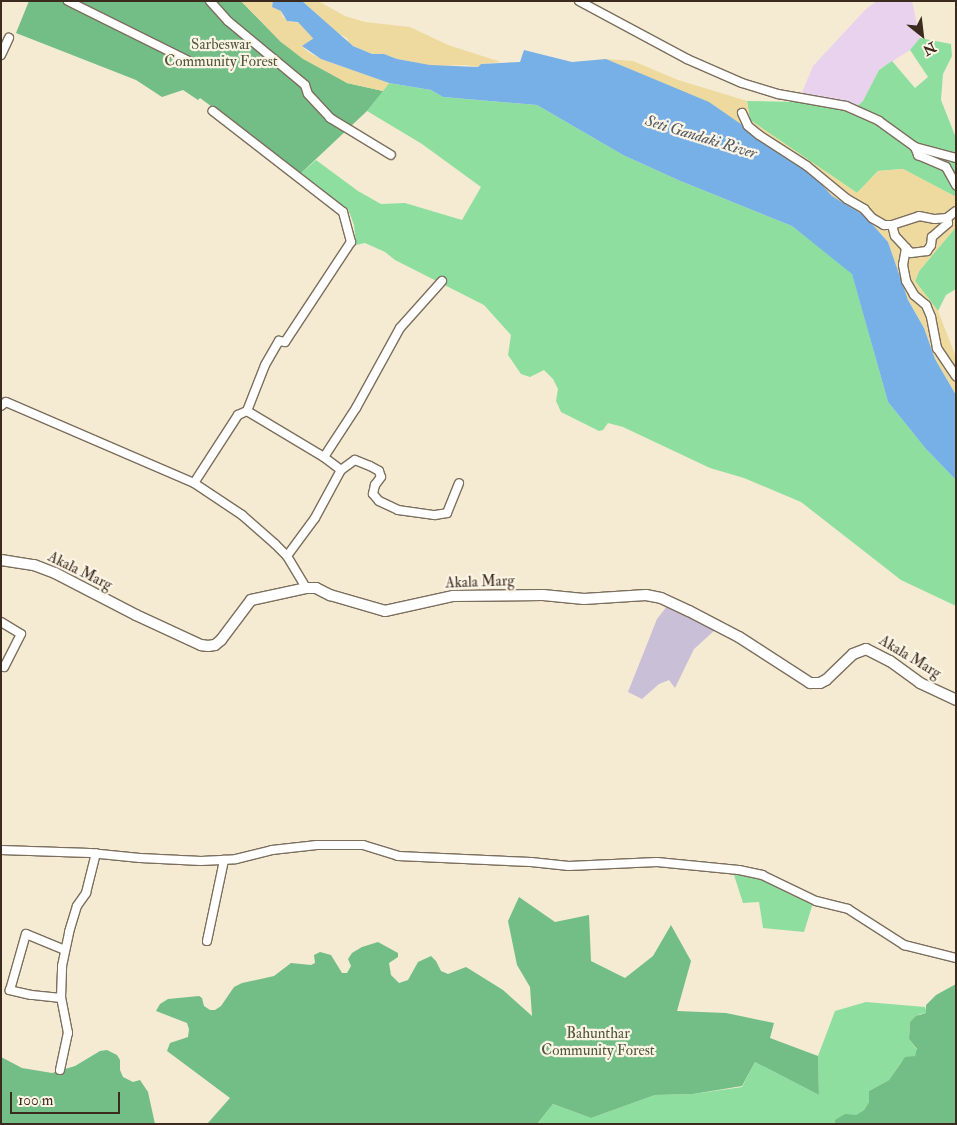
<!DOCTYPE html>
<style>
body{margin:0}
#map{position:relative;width:957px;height:1125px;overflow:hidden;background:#f5ebd2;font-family:"IM FELL Double Pica",serif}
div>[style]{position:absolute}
.built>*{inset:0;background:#e9d2ed}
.industrial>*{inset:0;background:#c9bfd7}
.green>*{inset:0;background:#8edf9f}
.forest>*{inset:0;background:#72be86}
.sand>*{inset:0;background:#eeda9e}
.water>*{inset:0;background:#77b0e7}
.river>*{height:14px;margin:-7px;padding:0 7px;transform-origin:7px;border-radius:7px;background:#77b0e7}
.roads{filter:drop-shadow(1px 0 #7c6e5d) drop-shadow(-1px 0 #7c6e5d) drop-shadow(0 1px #7c6e5d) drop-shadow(0 -1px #7c6e5d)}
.street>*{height:8px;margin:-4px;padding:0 4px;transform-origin:4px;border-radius:4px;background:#fff}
.secondary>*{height:10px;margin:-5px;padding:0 5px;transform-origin:5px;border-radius:5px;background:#fff}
span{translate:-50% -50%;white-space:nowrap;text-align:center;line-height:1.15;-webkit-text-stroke:4.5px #fcf5e5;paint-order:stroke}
.park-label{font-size:15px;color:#50573e}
.street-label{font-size:15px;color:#3b2a1e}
.water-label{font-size:16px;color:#505964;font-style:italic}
.frame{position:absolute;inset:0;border:2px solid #3b2a1e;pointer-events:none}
.north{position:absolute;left:897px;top:10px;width:50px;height:50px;-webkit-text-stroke:4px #fcf5e5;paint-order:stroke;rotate:151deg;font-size:14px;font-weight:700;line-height:20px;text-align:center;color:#3b2a1e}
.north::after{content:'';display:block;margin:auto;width:18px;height:22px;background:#3b2a1e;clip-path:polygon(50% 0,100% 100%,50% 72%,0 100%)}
.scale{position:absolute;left:10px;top:1092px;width:110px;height:22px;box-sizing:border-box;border:2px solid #3b2a1e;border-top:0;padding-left:6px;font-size:15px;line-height:18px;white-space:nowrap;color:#3b2a1e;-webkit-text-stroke:4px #fcf5e5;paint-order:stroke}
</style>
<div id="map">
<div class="built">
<div style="clip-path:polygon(877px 1px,912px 1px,920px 38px,910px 50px,879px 70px,863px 101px,853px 110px,798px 102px,813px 66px,866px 9px)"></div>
</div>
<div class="industrial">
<div style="clip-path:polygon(668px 605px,715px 630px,694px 649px,675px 688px,669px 680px,659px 684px,642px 699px,628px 692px,657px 619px)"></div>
</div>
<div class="green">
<div style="clip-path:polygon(920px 38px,951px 44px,952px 56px,943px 74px,941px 100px,956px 138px,956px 197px,903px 169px,878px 171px,857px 193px,750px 120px,747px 101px,798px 102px,853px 110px,863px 101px,879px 70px,892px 61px,915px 88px,928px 77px,910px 50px)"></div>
<div style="clip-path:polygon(389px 83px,431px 90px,443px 97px,537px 105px,623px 155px,678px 180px,792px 226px,852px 273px,888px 402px,926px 449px,956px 480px,956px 606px,901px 580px,801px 502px,744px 478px,710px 468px,623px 427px,608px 423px,603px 430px,599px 431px,561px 412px,556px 401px,558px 389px,553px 379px,544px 370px,530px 377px,521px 374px,508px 355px,511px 335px,484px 305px,395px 260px,385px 252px,365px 243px,356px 245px,354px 225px,348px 209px,299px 175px,316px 160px,358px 191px,381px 204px,405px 203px,462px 220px,481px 187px,422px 144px,367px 111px)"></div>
<div style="clip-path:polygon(956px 227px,956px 289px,946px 295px,938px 311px,915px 281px,919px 271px)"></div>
<div style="clip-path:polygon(733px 872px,772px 882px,813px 903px,804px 932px,763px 928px,759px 902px,743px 903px)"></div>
<div style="clip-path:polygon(866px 1002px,925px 1007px,927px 1013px,920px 1014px,910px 1022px,909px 1039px,918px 1051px,915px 1056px,902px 1061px,889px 1080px,869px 1091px,869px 1102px,864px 1110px,856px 1115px,835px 1120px,835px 1124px,537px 1124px,553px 1104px,591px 1118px,655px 1095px,693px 1094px,742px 1087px,755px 1062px,819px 1095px,818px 1056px,835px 1011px)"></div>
</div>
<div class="forest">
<div style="clip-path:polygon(29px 1px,241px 1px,281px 42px,347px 83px,383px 91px,367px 111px,299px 175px,266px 147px,200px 98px,198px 100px,183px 90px,162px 97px,136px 80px,16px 33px)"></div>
<div style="clip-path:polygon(519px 897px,555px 922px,589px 915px,591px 961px,625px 978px,653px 956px,671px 925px,691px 961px,677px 1011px,726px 1013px,774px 1023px,770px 1038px,818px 1056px,819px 1095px,755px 1062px,742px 1086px,693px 1094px,655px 1095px,591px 1118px,553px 1104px,537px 1124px,207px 1124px,230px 1098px,167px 1051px,170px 1043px,188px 1037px,189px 1029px,187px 1023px,156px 1011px,160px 1004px,168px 999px,199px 996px,202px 998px,204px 1006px,210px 1010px,215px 1010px,221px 1006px,234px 987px,242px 983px,274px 976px,291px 963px,311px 965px,315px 963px,314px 955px,320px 952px,331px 955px,342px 973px,347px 973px,351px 966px,348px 959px,352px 953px,362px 947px,378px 942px,398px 953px,398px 957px,389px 963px,391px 975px,399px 983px,408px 980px,418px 962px,431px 956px,436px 961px,441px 971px,448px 974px,466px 967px,503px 990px,532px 1016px,530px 987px,517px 965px,508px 921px)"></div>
<div style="clip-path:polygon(956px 984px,956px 1124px,835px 1124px,835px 1120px,845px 1114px,856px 1115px,864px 1110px,869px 1102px,869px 1091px,889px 1080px,905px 1057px,915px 1056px,917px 1049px,909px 1039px,910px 1022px,916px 1016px,926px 1013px,926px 1005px,936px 995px)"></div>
<div style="clip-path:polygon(107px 1050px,117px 1055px,120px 1060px,120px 1070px,123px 1077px,133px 1082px,140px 1080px,148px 1092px,155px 1124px,1px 1124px,1px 1057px,22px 1068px,52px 1073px,75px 1066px,100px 1051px)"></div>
</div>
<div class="sand">
<div style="clip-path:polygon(241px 1px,273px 1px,272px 7px,281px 11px,283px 17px,290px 22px,307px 23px,313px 27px,315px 32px,314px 38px,303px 47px,308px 52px,321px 59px,389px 83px,383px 91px,347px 83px,303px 59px,281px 42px)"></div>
<div style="clip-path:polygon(302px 1px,318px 1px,345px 16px,365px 22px,410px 27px,448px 45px,501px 62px,481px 64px,478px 67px,466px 65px,434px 66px,397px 59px,384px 54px,372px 54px,349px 44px,347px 38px,338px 33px)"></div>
<div style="clip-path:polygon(606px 59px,633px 61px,678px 80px,747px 101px,750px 120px,857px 193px,878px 171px,903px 169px,956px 197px,956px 227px,919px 271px,915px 281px,938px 311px,956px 357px,956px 395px,935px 359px,924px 328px,908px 300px,888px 242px,865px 216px,832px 196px,817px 179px,639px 73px)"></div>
</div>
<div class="water">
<div style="clip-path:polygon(273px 1px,302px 1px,353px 46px,372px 54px,384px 54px,397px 59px,430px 65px,478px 67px,481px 64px,520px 62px,524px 50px,572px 62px,606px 59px,709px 102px,790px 158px,817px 179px,832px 196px,865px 216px,888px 242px,908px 300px,924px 328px,935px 359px,956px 395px,956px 480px,926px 449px,888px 402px,852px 274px,792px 226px,678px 180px,623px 155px,537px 105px,443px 97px,431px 90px,389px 83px,321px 59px,302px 46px,314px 38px,315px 30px,313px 27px,307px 23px,287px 21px,281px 11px,272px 7px)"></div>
</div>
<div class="river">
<div style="left:288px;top:1px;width:57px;rotate:47.1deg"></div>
</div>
<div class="roads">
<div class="street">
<div style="left:68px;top:1px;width:135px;rotate:26.4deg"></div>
<div style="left:210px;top:1px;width:27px;rotate:48deg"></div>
<div style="left:228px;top:21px;width:100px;rotate:39.7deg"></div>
<div style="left:305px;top:85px;width:9px;rotate:72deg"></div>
<div style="left:308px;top:94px;width:33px;rotate:47deg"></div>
<div style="left:330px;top:118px;width:71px;rotate:31.2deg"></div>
<div style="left:579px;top:1px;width:123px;rotate:28.2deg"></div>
<div style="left:687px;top:59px;width:60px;rotate:23.6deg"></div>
<div style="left:742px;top:83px;width:38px;rotate:17deg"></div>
<div style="left:778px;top:94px;width:69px;rotate:10deg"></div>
<div style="left:846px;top:106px;width:36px;rotate:24deg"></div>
<div style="left:879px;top:121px;width:44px;rotate:35.8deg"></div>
<div style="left:915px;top:147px;width:42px;rotate:15deg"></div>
<div style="left:1px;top:55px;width:19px;rotate:-65deg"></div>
<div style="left:742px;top:113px;width:14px;rotate:65deg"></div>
<div style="left:748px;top:126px;width:14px;rotate:39deg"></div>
<div style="left:759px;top:135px;width:57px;rotate:32.9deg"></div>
<div style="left:807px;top:166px;width:52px;rotate:39.5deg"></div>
<div style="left:847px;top:199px;width:20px;rotate:30deg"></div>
<div style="left:864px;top:209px;width:12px;rotate:48deg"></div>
<div style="left:872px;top:218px;width:14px;rotate:30deg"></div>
<div style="left:884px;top:225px;width:8px"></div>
<div style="left:892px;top:225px;width:28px;rotate:-18deg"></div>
<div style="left:919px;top:216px;width:16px;rotate:11deg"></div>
<div style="left:935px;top:219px;width:12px;rotate:-5deg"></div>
<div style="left:947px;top:218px;width:11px;rotate:-38deg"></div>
<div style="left:915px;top:147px;width:9px;rotate:69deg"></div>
<div style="left:918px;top:155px;width:30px;rotate:23deg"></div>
<div style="left:946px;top:167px;width:21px;rotate:61deg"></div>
<div style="left:892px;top:225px;width:11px;rotate:75deg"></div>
<div style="left:895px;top:236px;width:16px;rotate:47deg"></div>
<div style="left:906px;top:248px;width:17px;rotate:100deg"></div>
<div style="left:903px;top:265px;width:16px;rotate:79deg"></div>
<div style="left:906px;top:281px;width:16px;rotate:60deg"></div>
<div style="left:914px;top:295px;width:16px;rotate:40deg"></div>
<div style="left:926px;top:305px;width:13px;rotate:67deg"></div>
<div style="left:931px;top:317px;width:32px;rotate:79deg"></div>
<div style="left:937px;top:348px;width:34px;rotate:56deg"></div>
<div style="left:906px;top:248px;width:7px;rotate:45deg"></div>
<div style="left:911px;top:253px;width:16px;rotate:-7deg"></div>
<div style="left:927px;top:251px;width:7px;rotate:-56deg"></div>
<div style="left:931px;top:245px;width:8px;rotate:-83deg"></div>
<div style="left:932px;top:237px;width:21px;rotate:-41deg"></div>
<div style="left:948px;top:223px;width:5px;rotate:-101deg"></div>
<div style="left:1px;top:406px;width:6px;rotate:-39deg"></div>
<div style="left:6px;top:402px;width:205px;rotate:23.3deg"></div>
<div style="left:194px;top:483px;width:58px;rotate:33.7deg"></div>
<div style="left:242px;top:515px;width:44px;rotate:41.3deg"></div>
<div style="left:275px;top:544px;width:17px;rotate:45deg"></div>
<div style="left:287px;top:556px;width:37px;rotate:59deg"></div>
<div style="left:247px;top:411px;width:90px;rotate:30.9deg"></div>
<div style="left:341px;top:470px;width:17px;rotate:-36deg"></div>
<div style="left:355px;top:460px;width:16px;rotate:22deg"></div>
<div style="left:370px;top:466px;width:10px;rotate:29deg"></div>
<div style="left:379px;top:471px;width:6px;rotate:72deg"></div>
<div style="left:381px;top:477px;width:10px;rotate:127deg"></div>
<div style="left:375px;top:485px;width:9px;rotate:103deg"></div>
<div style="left:373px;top:494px;width:9px;rotate:49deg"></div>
<div style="left:379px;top:501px;width:21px;rotate:25deg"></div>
<div style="left:398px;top:510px;width:37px;rotate:8deg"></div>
<div style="left:435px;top:515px;width:12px;rotate:-9deg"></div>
<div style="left:447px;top:513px;width:32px;rotate:-68deg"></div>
<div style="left:194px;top:483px;width:81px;rotate:-57.1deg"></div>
<div style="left:238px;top:415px;width:10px;rotate:-24deg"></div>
<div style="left:247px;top:411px;width:49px;rotate:-68.6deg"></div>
<div style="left:265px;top:365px;width:28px;rotate:-60deg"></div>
<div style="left:279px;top:341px;width:6px;rotate:9deg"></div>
<div style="left:285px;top:342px;width:120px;rotate:-56.6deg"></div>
<div style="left:351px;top:242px;width:31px;rotate:-105deg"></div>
<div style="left:343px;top:212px;width:165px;rotate:-142.2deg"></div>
<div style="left:287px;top:556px;width:47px;rotate:-53.6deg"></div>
<div style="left:315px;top:518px;width:55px;rotate:-61.6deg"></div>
<div style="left:341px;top:470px;width:21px;rotate:-143deg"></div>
<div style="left:324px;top:457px;width:59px;rotate:-56.9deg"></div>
<div style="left:356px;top:408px;width:91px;rotate:-61.2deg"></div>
<div style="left:400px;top:328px;width:63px;rotate:-48.2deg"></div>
<div style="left:1px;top:622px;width:23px;rotate:31deg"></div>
<div style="left:21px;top:634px;width:37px;rotate:117deg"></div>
<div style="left:4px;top:667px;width:3px;rotate:-162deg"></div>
<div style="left:1px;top:850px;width:89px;rotate:1.9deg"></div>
<div style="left:90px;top:853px;width:50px;rotate:5.7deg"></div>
<div style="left:140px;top:858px;width:61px;rotate:2.8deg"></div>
<div style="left:201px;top:861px;width:35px;rotate:-3deg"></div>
<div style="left:236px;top:859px;width:37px;rotate:-14deg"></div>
<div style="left:272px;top:850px;width:45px;rotate:-6.3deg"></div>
<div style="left:317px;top:845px;width:46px"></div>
<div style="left:363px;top:845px;width:37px;rotate:17deg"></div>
<div style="left:398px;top:856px;width:133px;rotate:2.6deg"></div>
<div style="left:531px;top:862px;width:38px;rotate:6deg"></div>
<div style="left:569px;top:866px;width:88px;rotate:-2.6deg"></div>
<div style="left:657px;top:862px;width:82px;rotate:5.6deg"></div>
<div style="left:739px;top:870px;width:24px;rotate:12deg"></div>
<div style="left:762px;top:875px;width:60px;rotate:25.7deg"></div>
<div style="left:816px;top:901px;width:33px;rotate:14deg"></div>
<div style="left:848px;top:909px;width:67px;rotate:32.7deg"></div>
<div style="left:904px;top:945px;width:54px;rotate:14deg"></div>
<div style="left:207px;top:941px;width:83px;rotate:-78.1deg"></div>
<div style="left:61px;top:998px;width:30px;rotate:-174deg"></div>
<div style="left:31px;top:995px;width:22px;rotate:-167deg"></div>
<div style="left:10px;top:990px;width:58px;rotate:-74.1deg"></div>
<div style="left:26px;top:934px;width:42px;rotate:22.3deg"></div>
<div style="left:60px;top:1070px;width:38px;rotate:-78deg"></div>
<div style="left:68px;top:1033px;width:36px;rotate:-101deg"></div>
<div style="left:61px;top:998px;width:32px;rotate:-88deg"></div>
<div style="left:62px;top:966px;width:35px;rotate:-78deg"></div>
<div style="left:69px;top:932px;width:27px;rotate:-73deg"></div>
<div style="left:77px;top:906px;width:16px;rotate:-55deg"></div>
<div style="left:86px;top:893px;width:41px;rotate:-76deg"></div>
</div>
<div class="secondary">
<div style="left:1px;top:560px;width:33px;rotate:9deg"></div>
<div style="left:34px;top:565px;width:22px;rotate:21deg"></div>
<div style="left:55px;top:573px;width:91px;rotate:27.4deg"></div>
<div style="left:136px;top:615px;width:72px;rotate:24.8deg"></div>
<div style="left:201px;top:645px;width:7px;rotate:8deg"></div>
<div style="left:208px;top:646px;width:7px;rotate:-8deg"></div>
<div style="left:215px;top:645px;width:8px;rotate:-40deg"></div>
<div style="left:221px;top:640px;width:50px;rotate:-53.1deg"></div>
<div style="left:251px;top:600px;width:56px;rotate:-12.3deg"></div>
<div style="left:306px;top:588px;width:10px"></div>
<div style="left:316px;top:588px;width:16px;rotate:27deg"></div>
<div style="left:330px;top:595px;width:57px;rotate:16.2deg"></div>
<div style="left:385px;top:611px;width:70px;rotate:-12.4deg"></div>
<div style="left:453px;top:596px;width:90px;rotate:-0.6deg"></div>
<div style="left:543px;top:595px;width:41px;rotate:5.6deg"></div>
<div style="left:584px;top:599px;width:62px;rotate:-3.7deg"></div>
<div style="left:646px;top:595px;width:15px;rotate:11deg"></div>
<div style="left:661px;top:598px;width:31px;rotate:25deg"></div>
<div style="left:689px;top:611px;width:56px;rotate:27.5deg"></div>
<div style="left:739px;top:637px;width:85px;rotate:32.9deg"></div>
<div style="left:810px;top:683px;width:10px"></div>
<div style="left:820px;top:683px;width:7px;rotate:-27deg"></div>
<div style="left:826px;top:680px;width:37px;rotate:-44deg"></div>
<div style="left:853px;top:654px;width:14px;rotate:-21deg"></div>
<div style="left:866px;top:649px;width:27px;rotate:27deg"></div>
<div style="left:890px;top:661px;width:37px;rotate:36deg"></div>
<div style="left:920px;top:683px;width:40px;rotate:25deg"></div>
</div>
</div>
<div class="park-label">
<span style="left:221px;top:53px">Sarbeswar<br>Community Forest</span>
<span style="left:598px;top:1042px">Bahunthar<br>Community Forest</span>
</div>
<div class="street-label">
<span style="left:80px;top:571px;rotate:26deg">Akala Marg</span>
<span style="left:480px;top:582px;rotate:-2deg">Akala Marg</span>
<span style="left:910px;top:657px;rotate:31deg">Akala Marg</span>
</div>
<div class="water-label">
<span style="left:701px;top:137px;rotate:17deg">Seti Gandaki River</span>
</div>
<div class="frame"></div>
<div class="north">N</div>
<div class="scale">100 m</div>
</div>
